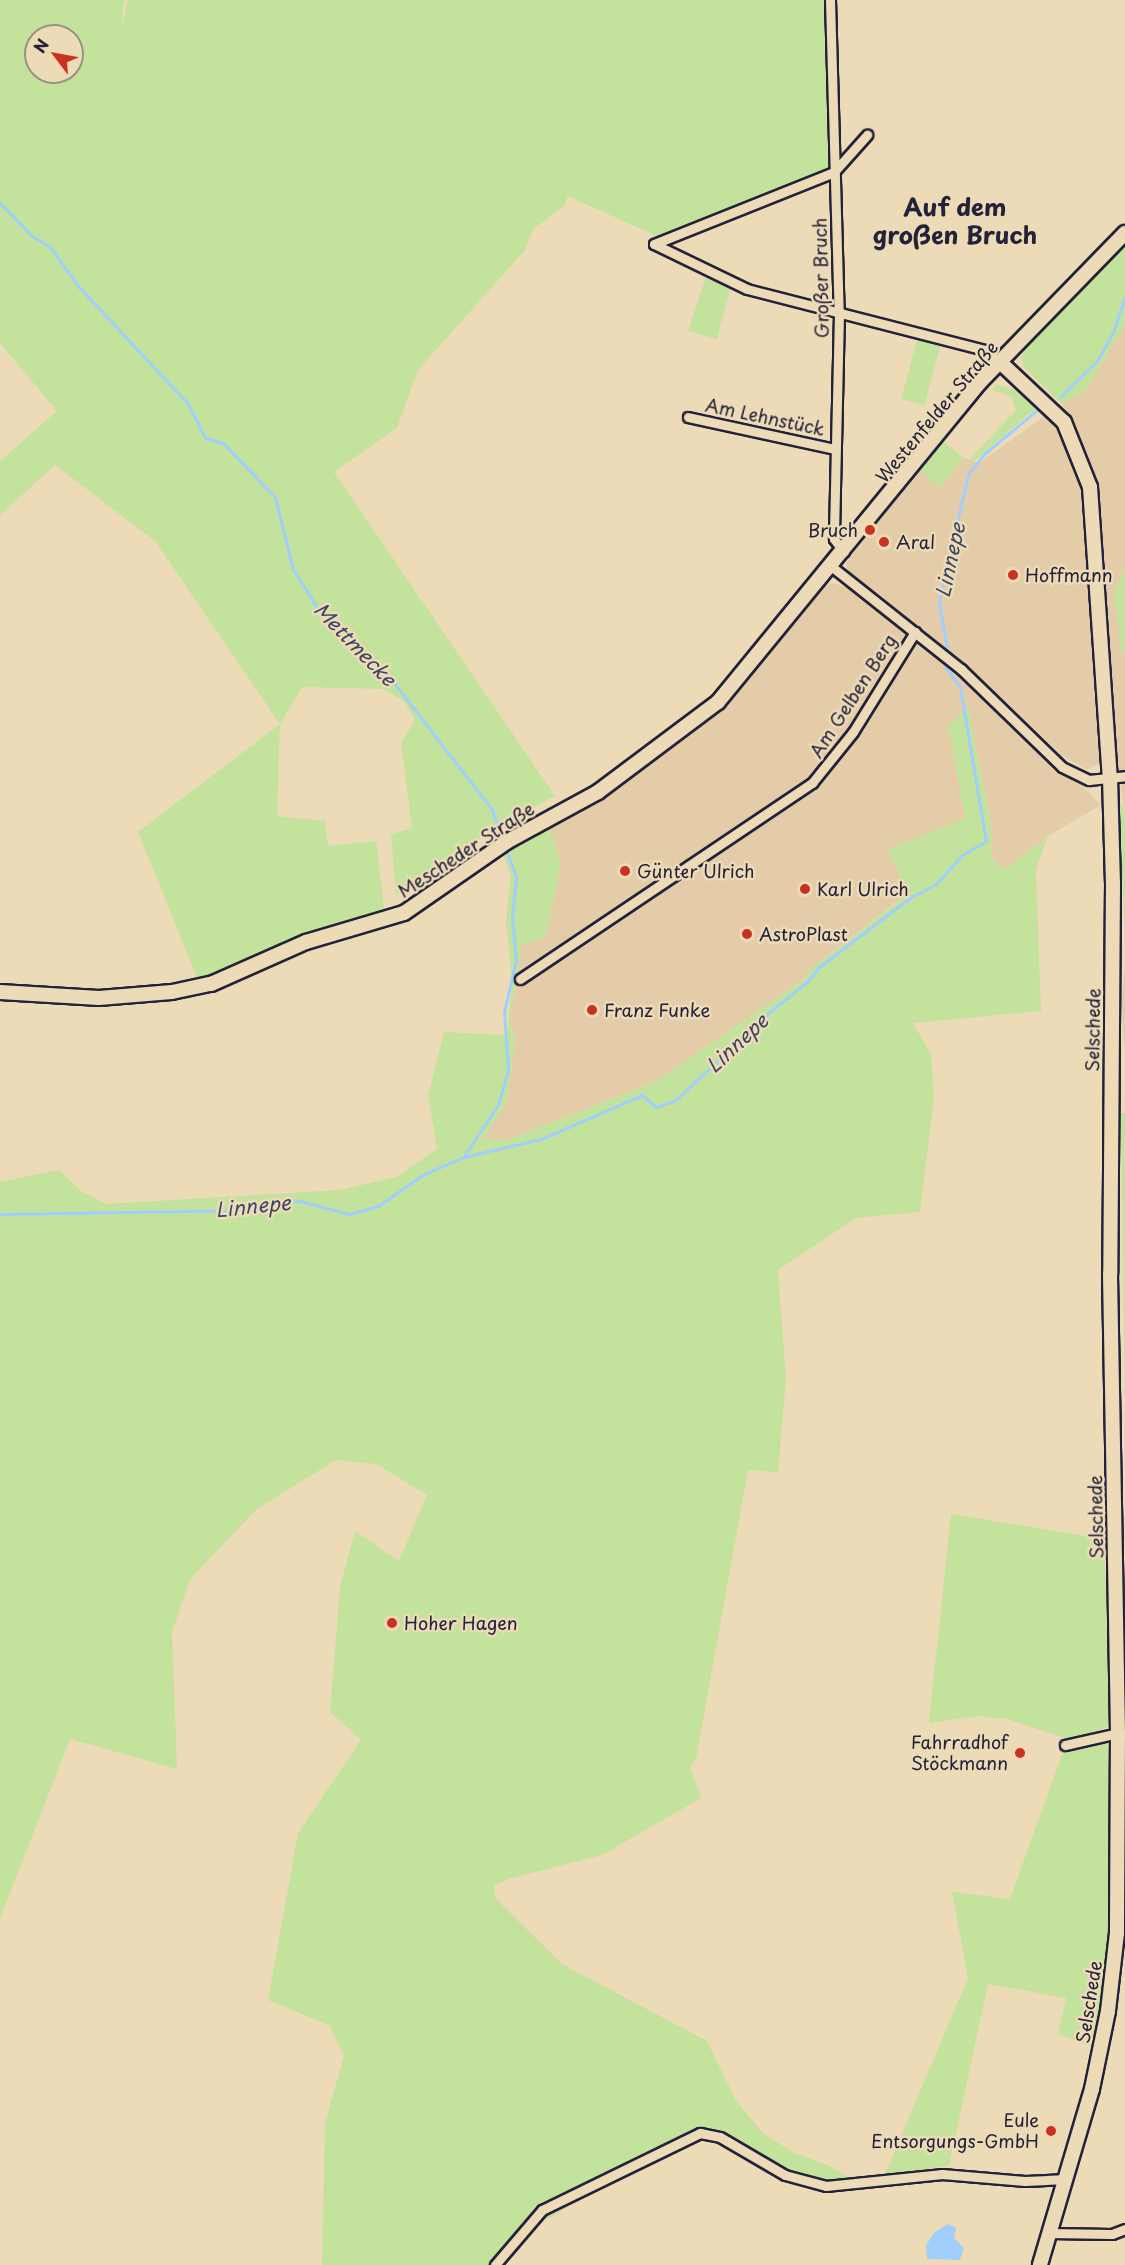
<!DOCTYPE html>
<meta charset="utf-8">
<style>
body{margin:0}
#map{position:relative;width:1125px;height:2265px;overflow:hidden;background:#eddbb8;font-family:"Playpen Sans",sans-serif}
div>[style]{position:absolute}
.built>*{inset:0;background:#e4cca9}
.green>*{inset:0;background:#c3e29b;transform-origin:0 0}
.water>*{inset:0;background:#a0cffc}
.stream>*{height:3px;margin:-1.5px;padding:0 1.5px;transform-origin:1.5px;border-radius:1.5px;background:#a0cffc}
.roads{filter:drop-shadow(2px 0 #22223b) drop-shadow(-2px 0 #22223b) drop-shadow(0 2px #22223b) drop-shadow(0 -2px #22223b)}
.street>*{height:9px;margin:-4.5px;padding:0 4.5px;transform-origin:4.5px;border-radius:4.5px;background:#eddbb8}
.secondary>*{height:14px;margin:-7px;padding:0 7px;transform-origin:7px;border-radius:7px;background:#eddbb8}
.dots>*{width:16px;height:16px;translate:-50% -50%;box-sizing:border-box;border:3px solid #eddbb8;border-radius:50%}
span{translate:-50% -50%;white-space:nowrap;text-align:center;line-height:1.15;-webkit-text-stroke:5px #eddbb8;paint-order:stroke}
.street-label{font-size:18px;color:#22223b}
.poi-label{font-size:18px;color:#22223b}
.right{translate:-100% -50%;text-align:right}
.left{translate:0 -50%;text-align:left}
.water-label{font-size:20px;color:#3b4562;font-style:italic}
.district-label{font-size:24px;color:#22223b;font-weight:700}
.north{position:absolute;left:24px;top:24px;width:60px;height:60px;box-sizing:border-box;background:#eddbb8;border:2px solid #9c9186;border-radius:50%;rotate:302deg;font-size:16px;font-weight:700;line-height:24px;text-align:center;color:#22223b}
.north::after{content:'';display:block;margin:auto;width:21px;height:27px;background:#c8321e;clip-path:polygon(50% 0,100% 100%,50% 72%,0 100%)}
</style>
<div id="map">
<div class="built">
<div style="clip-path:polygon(1125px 325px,1125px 816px,1111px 705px,1094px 491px,1088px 454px,1062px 404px,1086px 389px)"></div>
<div style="clip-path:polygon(1049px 413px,1080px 471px,1089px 532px,1101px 752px,1100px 762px,1087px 770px,1063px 756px,974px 672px,855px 580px,847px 572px,846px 563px,919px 470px,941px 485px,964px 458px,979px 463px)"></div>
<div style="clip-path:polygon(833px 583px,845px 587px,996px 699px,1101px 805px,1048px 836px,1005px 871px,992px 857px,991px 823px,968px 707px,949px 727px,965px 819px,908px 893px,810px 969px,804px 979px,657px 1081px,507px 1140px,483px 1139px,507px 1101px,515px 1040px,510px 1021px,522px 943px,546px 937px,561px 863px,548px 826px,608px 796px,720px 712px,826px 585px)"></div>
<div style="clip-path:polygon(1125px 966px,1125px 1051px,1121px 1007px)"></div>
</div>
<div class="green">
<div style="clip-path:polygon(evenodd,0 0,124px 0,121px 32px,128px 0,826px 0,828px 170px,661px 238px,568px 196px,564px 206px,533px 229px,525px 250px,418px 370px,397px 428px,334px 472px,555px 796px,494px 828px,396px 896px,391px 834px,412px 828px,401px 743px,415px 720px,405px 702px,384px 689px,302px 687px,280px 724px,277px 816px,325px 821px,328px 846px,376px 841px,385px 916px,199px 983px,138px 832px,280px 724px,155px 541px,55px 465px,0 515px,0 461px,57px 411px,0 343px,0 0,36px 36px,72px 36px,72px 72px,36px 72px,36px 36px)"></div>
<div style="clip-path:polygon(1125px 244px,1125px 325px,1086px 389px,1062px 404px,1024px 368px,1021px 357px,1032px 337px)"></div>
<div style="clip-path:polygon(706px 276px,730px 289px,717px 339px,688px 331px)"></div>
<div style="left:917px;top:340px;width:24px;height:61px;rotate:15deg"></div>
<div style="clip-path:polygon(997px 385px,1013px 389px,1036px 408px,974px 461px,969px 460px,1016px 410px,1011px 396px,992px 390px)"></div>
<div style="left:943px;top:441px;width:27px;height:38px;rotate:39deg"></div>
<div style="clip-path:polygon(1125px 567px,1125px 651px,1122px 656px,1114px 594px)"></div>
<div style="clip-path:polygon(968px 706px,991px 824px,992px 858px,1005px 870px,1048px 836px,1036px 869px,1041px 1011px,913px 1023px,931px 1054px,934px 1098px,920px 1212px,856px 1218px,778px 1270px,786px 1379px,778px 1472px,748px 1470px,696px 1759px,690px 1767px,701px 1798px,602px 1855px,508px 1879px,494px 1886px,495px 1898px,562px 1964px,707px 2041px,736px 2101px,763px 2133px,794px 2153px,830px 2166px,855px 2182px,842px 2184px,784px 2171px,701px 2129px,593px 2188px,553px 2217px,521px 2226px,489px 2265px,322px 2265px,325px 2123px,344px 2056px,329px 2025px,268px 2000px,298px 1833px,361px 1740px,330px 1712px,340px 1587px,355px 1531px,399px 1561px,427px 1495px,376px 1464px,336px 1460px,257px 1509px,190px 1579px,172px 1632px,177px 1769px,70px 1739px,0 1919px,0 1182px,59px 1170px,82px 1192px,107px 1204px,339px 1190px,397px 1177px,437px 1149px,428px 1096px,444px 1032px,507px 1035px,512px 983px,506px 920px,511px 875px,503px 854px,548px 826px,561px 863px,546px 937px,522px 944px,510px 1021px,515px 1040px,507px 1101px,483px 1139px,507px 1140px,657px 1081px,804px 979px,810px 969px,908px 894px,888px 849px,965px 819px,948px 726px)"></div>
<div style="clip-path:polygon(1122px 805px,1125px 816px,1125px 927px,1118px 806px)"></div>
<div style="clip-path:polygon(1121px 1113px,1125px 1113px,1125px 1408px)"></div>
<div style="clip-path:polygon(951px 1514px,1104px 1539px,1110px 1726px,1071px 1740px,1007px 1719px,977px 1716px,929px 1723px)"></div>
<div style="clip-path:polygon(1104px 1741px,1114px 1751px,1111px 1925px,1095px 2048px,1058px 2034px,1066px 1998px,988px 1984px,949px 2166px,885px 2174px,968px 1978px,952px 1892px,1010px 1899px,1064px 1749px)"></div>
</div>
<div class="water">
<div style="clip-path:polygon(948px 2224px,956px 2228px,954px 2238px,964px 2248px,960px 2260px,927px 2259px,926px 2245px,935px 2232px)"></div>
</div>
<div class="stream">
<div style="left:0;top:203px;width:46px;rotate:45.9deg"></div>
<div style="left:32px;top:236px;width:21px;rotate:31deg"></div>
<div style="left:50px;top:247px;width:49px;rotate:54.1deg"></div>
<div style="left:79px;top:287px;width:160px;rotate:47deg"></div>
<div style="left:188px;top:404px;width:38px;rotate:63deg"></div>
<div style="left:205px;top:438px;width:19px;rotate:16deg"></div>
<div style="left:223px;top:443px;width:75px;rotate:46.1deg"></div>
<div style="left:275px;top:497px;width:74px;rotate:76deg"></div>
<div style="left:293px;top:569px;width:53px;rotate:58.1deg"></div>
<div style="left:321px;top:614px;width:94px;rotate:42.8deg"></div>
<div style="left:390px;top:678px;width:165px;rotate:52.2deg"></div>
<div style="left:491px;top:808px;width:34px;rotate:69deg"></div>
<div style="left:1060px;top:397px;width:52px;rotate:-44.2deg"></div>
<div style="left:1097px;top:361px;width:35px;rotate:-61deg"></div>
<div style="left:1114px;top:330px;width:35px;rotate:-72deg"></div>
<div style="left:464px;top:1156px;width:61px;rotate:-56.3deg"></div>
<div style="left:498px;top:1105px;width:37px;rotate:-74deg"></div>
<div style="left:508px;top:1069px;width:57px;rotate:-94deg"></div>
<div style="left:504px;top:1012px;width:53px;rotate:-77deg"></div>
<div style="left:516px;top:960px;width:43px;rotate:-95.3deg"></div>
<div style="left:512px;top:917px;width:40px;rotate:-84.3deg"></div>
<div style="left:516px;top:877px;width:30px;rotate:-110deg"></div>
<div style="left:0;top:1214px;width:251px;rotate:-0.9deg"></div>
<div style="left:251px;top:1210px;width:22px;rotate:-21deg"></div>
<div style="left:272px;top:1202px;width:28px;rotate:-2deg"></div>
<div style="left:300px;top:1201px;width:51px;rotate:14.9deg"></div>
<div style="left:349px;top:1214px;width:30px;rotate:-15deg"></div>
<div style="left:378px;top:1206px;width:56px;rotate:-34.8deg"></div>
<div style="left:424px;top:1174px;width:43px;rotate:-23deg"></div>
<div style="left:464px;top:1157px;width:79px;rotate:-13.2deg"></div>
<div style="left:541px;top:1139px;width:110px;rotate:-23.5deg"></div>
<div style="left:642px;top:1095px;width:18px;rotate:41deg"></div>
<div style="left:656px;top:1107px;width:21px;rotate:-19deg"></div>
<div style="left:676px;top:1100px;width:119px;rotate:-43.6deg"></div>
<div style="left:762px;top:1018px;width:58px;rotate:-38.7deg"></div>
<div style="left:807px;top:982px;width:19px;rotate:-51deg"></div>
<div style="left:819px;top:967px;width:116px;rotate:-37.3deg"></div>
<div style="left:911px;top:897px;width:28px;rotate:-27deg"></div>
<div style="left:936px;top:884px;width:39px;rotate:-48deg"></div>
<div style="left:962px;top:855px;width:28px;rotate:-30deg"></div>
<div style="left:986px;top:841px;width:156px;rotate:-99.6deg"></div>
<div style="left:960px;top:687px;width:26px;rotate:-126deg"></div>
<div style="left:945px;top:666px;width:17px;rotate:-83deg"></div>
<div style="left:947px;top:649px;width:48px;rotate:-99.7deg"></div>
<div style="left:939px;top:602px;width:131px;rotate:-77.2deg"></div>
<div style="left:968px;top:474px;width:26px;rotate:-51deg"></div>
<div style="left:984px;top:454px;width:69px;rotate:-39.7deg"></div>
</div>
<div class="roads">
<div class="street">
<div style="left:830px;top:0;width:313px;rotate:88.4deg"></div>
<div style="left:839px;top:313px;width:226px;rotate:91.3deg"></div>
<div style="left:834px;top:539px;width:16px;rotate:52deg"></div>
<div style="left:654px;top:244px;width:103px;rotate:25.8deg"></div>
<div style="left:747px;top:289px;width:245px;rotate:14.4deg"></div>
<div style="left:984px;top:350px;width:20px;rotate:37deg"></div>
<div style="left:654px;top:244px;width:194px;rotate:-21.8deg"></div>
<div style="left:834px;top:172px;width:50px;rotate:-48.3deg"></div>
<div style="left:688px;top:417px;width:150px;rotate:12.3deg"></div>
<div style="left:831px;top:566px;width:166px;rotate:38.4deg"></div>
<div style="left:961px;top:669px;width:141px;rotate:44.1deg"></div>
<div style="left:1062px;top:767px;width:30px;rotate:26deg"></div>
<div style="left:1089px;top:780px;width:36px;rotate:-6deg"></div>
<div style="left:520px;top:979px;width:352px;rotate:-33.9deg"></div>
<div style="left:812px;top:783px;width:65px;rotate:-51.2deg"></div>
<div style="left:853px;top:732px;width:118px;rotate:-58.2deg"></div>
<div style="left:1065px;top:1745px;width:54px;rotate:-12.8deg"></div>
<div style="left:1049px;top:2233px;width:63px;rotate:0.9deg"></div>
<div style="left:1112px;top:2234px;width:14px;rotate:-21deg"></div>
<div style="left:495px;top:2265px;width:72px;rotate:-49.5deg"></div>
<div style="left:542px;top:2210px;width:176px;rotate:-26deg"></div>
<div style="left:700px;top:2133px;width:20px;rotate:11deg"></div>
<div style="left:720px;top:2137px;width:75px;rotate:30.3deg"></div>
<div style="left:785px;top:2175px;width:42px;rotate:15deg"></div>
<div style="left:826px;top:2186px;width:117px;rotate:-5.9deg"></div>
<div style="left:942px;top:2174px;width:83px;rotate:4.8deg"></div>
<div style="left:1025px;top:2181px;width:41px;rotate:-2.8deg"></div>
</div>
<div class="secondary">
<div style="left:1000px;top:362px;width:88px;rotate:43.2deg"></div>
<div style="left:1064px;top:422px;width:70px;rotate:68.2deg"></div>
<div style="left:1090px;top:487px;width:291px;rotate:86.1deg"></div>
<div style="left:1110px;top:777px;width:107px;rotate:88.4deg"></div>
<div style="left:1113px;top:884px;width:390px;rotate:90.4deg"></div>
<div style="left:1110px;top:1274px;width:459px;rotate:89deg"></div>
<div style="left:1118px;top:1733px;width:200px;rotate:90.3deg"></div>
<div style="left:1117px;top:1933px;width:79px;rotate:96.6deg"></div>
<div style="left:1108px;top:2011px;width:80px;rotate:101.6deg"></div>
<div style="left:1092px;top:2089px;width:184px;rotate:106.5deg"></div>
<div style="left:0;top:992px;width:99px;rotate:3.5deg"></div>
<div style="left:99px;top:998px;width:73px;rotate:-4.7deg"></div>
<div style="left:172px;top:992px;width:40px;rotate:-12deg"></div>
<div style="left:211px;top:984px;width:104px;rotate:-23.9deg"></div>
<div style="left:306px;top:942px;width:102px;rotate:-16.5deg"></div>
<div style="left:404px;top:913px;width:126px;rotate:-34.7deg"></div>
<div style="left:508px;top:841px;width:102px;rotate:-28.6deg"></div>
<div style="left:598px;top:792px;width:150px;rotate:-36.9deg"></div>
<div style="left:718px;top:702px;width:414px;rotate:-50.7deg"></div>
<div style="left:980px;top:382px;width:208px;rotate:-45.8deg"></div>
</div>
</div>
<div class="dots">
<div style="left:870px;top:530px;background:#c8321e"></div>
<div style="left:884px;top:542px;background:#c8321e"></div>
<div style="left:1013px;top:575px;background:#c8321e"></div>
<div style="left:625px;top:871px;background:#c8321e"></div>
<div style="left:805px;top:889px;background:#c8321e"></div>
<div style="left:747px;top:934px;background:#c8321e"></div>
<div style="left:592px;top:1010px;background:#c8321e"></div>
<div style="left:392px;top:1623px;background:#c8321e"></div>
<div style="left:1020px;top:1753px;background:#c8321e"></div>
<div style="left:1051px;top:2131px;background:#c8321e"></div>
</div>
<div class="street-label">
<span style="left:821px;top:278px;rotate:-91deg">Großer Bruch</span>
<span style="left:937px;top:412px;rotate:-50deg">Westenfelder Straße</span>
<span style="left:765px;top:417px;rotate:12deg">Am Lehnstück</span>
<span style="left:853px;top:696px;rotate:-57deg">Am Gelben Berg</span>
<span style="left:466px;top:850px;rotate:-33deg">Mescheder Straße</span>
<span style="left:1093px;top:1030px;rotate:-89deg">Selschede</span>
<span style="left:1096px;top:1517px;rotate:-91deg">Selschede</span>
<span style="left:1089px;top:2002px;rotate:-81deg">Selschede</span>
</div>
<div class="poi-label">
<span class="right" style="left:858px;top:530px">Bruch</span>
<span class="left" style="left:896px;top:542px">Aral</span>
<span class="left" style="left:1025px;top:575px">Hoffmann</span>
<span class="left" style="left:637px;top:871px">Günter Ulrich</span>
<span class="left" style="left:817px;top:889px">Karl Ulrich</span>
<span class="left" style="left:759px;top:934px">AstroPlast</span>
<span class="left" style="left:604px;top:1010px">Franz Funke</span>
<span class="left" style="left:404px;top:1623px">Hoher Hagen</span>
<span class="right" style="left:1008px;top:1753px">Fahrradhof<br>Stöckmann</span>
<span class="right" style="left:1039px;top:2131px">Eule<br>Entsorgungs-GmbH</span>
</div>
<div class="water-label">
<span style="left:950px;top:560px;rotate:-78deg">Linnepe</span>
<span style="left:355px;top:644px;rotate:46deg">Mettmecke</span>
<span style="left:737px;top:1043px;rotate:-43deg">Linnepe</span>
<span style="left:253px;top:1206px;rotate:-6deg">Linnepe</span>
</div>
<div class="district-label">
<span style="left:955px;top:221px">Auf dem<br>großen Bruch</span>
</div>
<div class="north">N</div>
</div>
